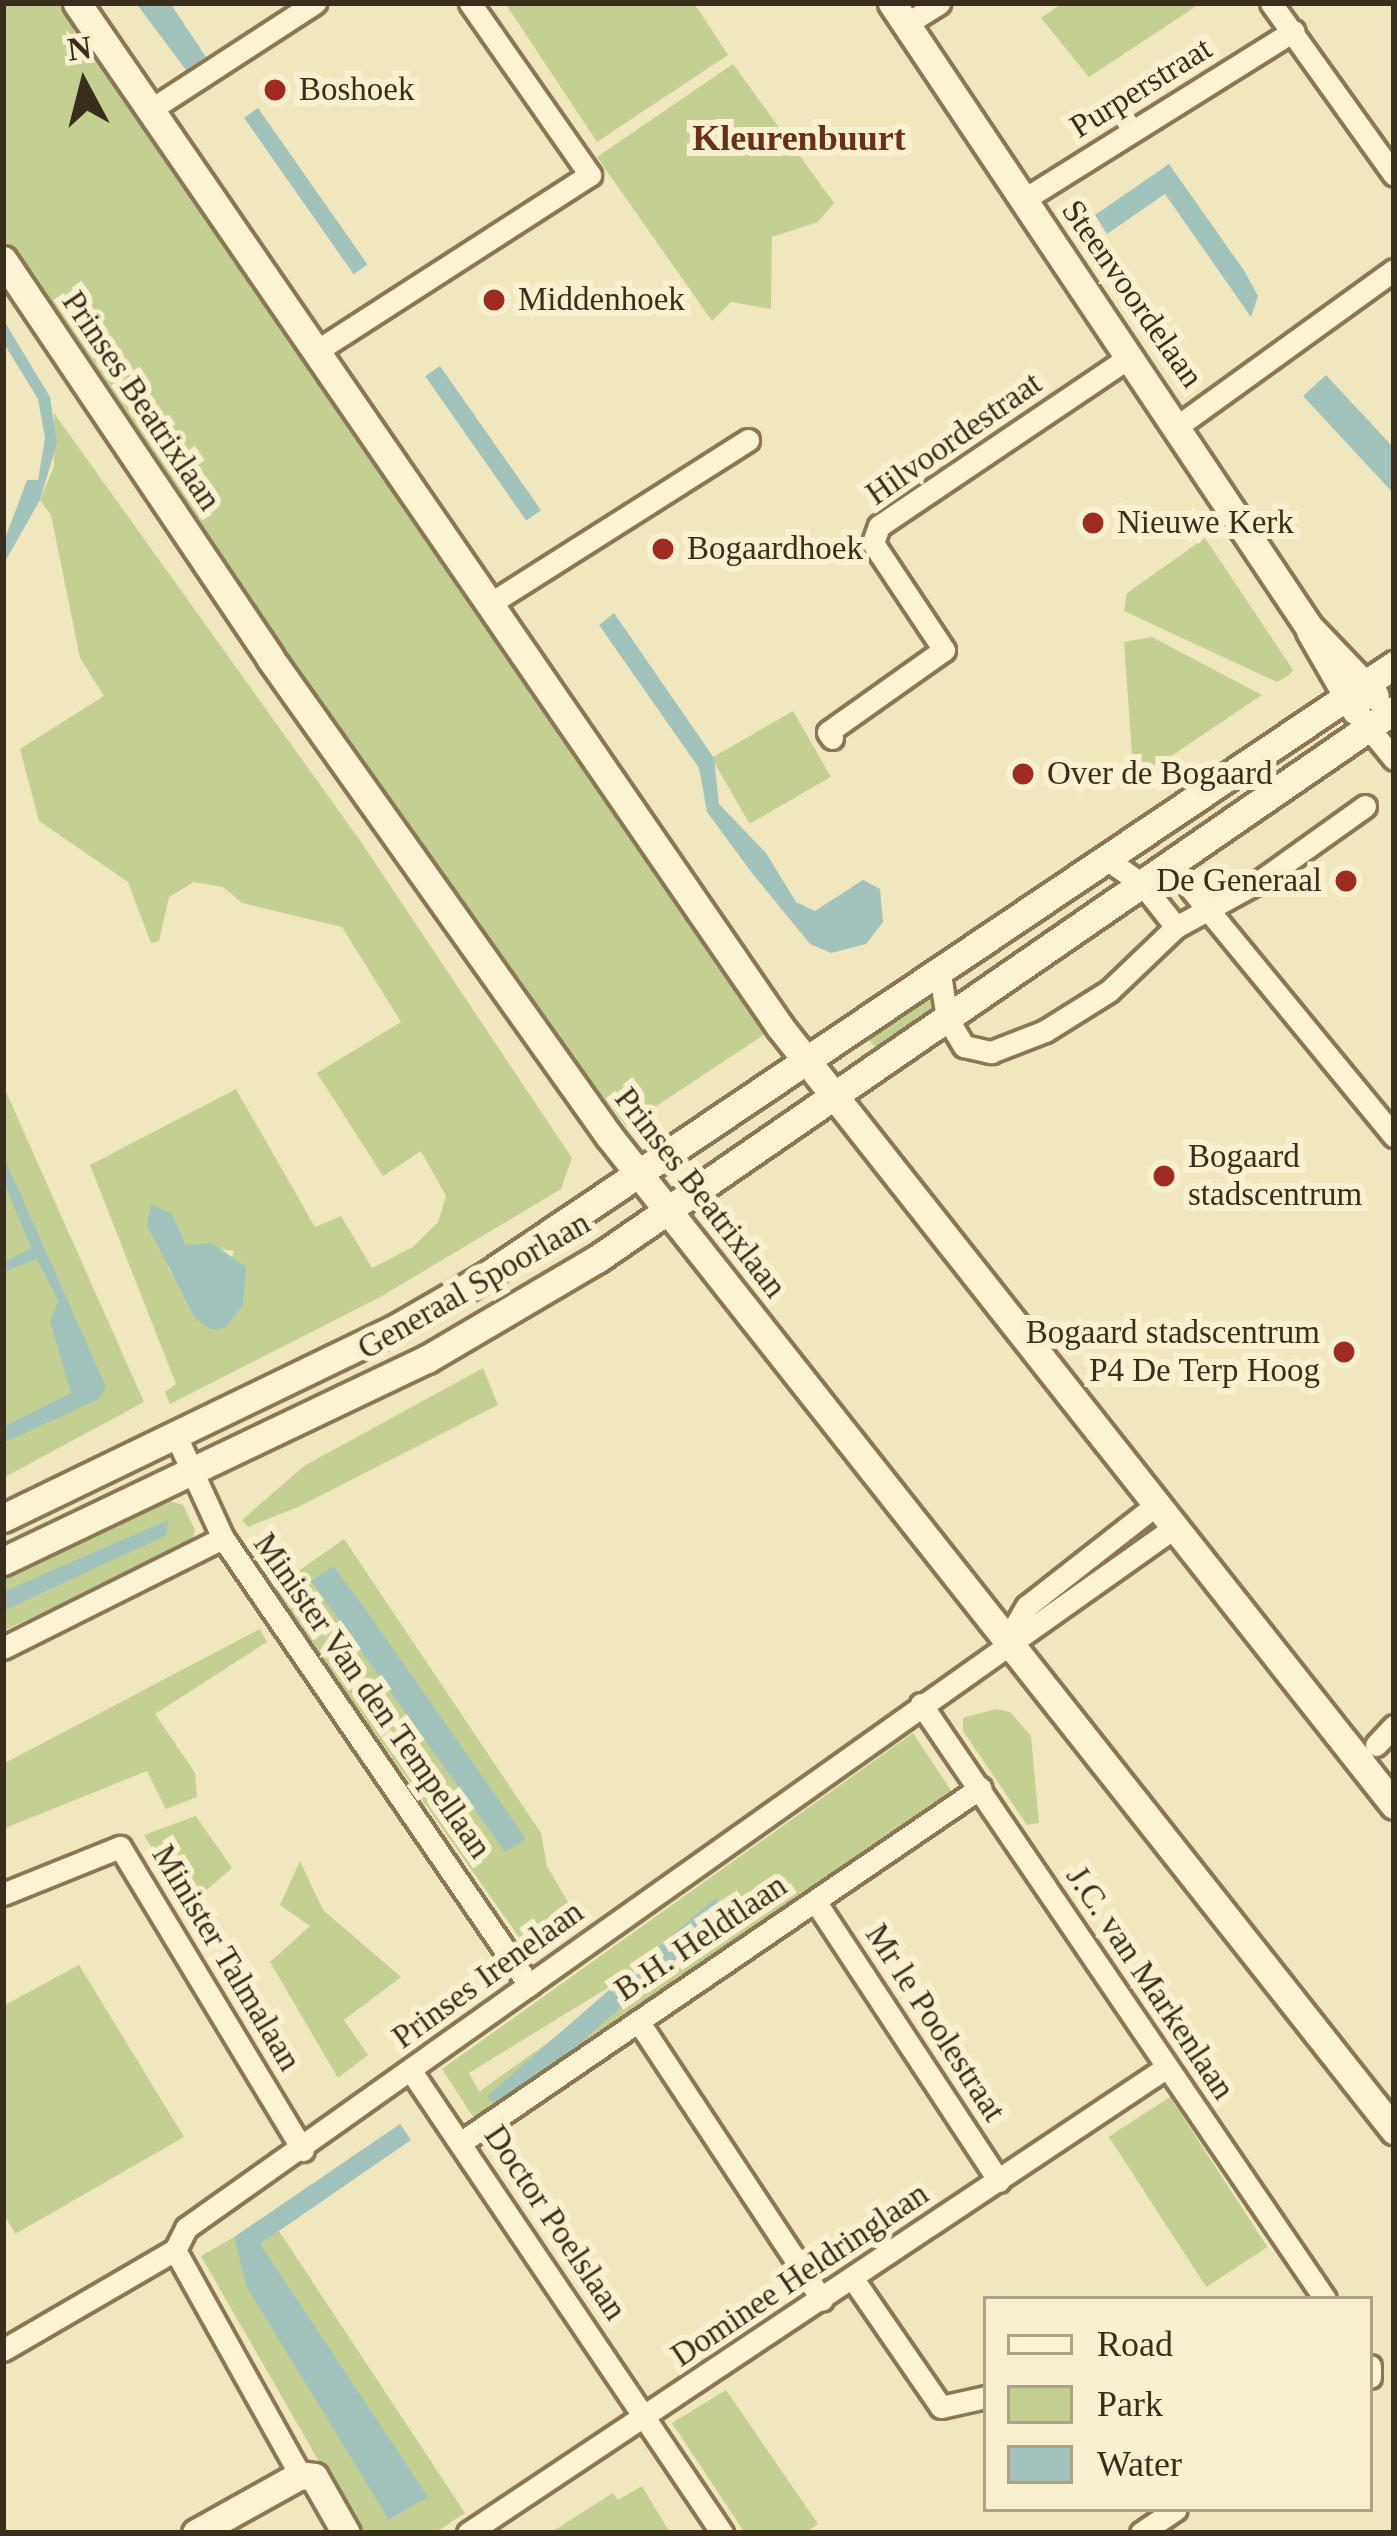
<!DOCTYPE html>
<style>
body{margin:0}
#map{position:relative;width:1397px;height:2536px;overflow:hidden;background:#f1e7be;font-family:"Times New Roman",serif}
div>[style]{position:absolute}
.green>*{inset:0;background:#c3d091;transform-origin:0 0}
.water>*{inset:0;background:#a2c3bc;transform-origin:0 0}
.roads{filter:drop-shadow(3px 0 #8b7755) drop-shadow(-3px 0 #8b7755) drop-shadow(0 3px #8b7755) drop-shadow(0 -3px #8b7755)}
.street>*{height:21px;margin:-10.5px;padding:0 10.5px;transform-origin:10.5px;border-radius:10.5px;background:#fcf3d2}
.secondary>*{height:27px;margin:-13.5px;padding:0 13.5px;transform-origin:13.5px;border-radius:13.5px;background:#fcf3d2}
.dots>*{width:33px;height:33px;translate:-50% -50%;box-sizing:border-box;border:6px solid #f8f0ce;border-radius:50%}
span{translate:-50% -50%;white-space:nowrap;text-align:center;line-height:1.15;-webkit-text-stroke:12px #f8f0ce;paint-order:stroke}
.street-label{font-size:33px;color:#392d1b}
.poi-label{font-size:33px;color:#392d1b}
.left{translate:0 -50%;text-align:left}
.right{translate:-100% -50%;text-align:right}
.neighbourhood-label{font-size:36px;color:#6a3017;font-weight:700}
.frame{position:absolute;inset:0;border:6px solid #392d1b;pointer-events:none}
.legend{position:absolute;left:983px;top:2296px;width:390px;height:216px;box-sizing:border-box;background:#f8f0ce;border:3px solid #aca286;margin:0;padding:15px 21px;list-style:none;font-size:36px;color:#392d1b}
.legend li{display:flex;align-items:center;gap:24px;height:60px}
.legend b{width:60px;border:3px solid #aca286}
.north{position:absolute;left:24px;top:24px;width:120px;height:120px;-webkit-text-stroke:9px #f8f0ce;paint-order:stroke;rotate:353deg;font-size:33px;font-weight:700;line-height:48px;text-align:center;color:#392d1b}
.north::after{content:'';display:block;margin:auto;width:42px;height:54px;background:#392d1b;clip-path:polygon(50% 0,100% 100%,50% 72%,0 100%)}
</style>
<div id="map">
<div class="green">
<div style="clip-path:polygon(4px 3px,59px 3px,771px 1030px,626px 1126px,481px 938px,3px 240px)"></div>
<div style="clip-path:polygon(505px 3px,694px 3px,728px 55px,597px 142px)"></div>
<div style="clip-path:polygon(1063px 3px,1201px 3px,1089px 77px,1041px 18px)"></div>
<div style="clip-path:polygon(733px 64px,834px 203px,818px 222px,772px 237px,771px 309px,731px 302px,712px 321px,597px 157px)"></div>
<div style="clip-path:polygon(evenodd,54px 413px,361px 842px,572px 1158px,561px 1189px,382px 1296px,170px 1404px,165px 1392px,176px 1384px,90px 1165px,236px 1089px,315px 1227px,341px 1216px,372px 1268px,413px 1247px,438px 1222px,446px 1196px,421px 1151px,383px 1176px,317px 1073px,401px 1022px,342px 927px,242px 903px,223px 887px,194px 882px,169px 897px,159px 941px,151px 943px,128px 882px,39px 821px,20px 749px,104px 696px,80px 658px,51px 515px,40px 500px,54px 466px,54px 413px,172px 1214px,186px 1245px,234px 1251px,210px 1330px,168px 1268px,172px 1214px)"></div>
<div style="clip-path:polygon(1205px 538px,1293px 670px,1288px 676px,1277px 682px,1124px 611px,1127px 593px)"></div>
<div style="clip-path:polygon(1152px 637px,1262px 695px,1134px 781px,1124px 642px)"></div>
<div style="left:793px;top:711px;width:76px;height:94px;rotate:60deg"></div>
<div style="clip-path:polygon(933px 992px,933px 1011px,877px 1050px,866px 1036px)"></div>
<div style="clip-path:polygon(3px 1085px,144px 1402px,3px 1478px)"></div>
<div style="clip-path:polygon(483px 1368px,498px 1405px,298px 1507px,248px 1527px,242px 1520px,304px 1466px)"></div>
<div style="clip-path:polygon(160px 1498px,183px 1505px,195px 1530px,191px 1544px,3px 1631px,3px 1570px)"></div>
<div style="clip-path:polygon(344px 1539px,541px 1833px,547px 1866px,579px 1921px,538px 1947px,524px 1944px,273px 1589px)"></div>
<div style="clip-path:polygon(260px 1629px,267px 1642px,155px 1714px,195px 1773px,197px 1797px,166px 1809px,147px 1771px,3px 1829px,3px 1764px)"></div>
<div style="clip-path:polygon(996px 1709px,1010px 1712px,1031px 1736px,1039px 1823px,1027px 1825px,963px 1731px,963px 1718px)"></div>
<div style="clip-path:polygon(evenodd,913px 1733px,956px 1798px,475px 2120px,442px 2069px,913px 1733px,728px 1914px,480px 2091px,479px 2091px,469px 2073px,728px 1914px)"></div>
<div style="clip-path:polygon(196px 1816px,232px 1868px,188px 1906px,144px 1835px)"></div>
<div style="clip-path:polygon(300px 1861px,323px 1910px,401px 1977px,344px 2020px,368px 2055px,338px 2078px,270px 1962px,310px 1926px,280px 1905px)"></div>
<div style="clip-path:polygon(79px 1965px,184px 2137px,15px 2234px,3px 2212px,3px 2006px)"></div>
<div style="left:1170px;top:2097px;width:179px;height:73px;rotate:57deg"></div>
<div style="clip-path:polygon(279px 2231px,465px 2513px,435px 2533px,360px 2533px,201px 2256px,234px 2237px,247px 2286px,390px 2520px,427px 2497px,259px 2244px)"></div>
<div style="clip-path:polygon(726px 2390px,818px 2524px,805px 2533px,745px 2533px,672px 2423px)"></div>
<div style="clip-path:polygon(642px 2486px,670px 2533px,550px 2533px,613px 2493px,618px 2500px)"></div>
</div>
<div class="water">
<div style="clip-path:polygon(136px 3px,170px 3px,206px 57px,186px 70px)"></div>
<div style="left:258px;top:108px;width:191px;height:17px;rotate:55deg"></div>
<div style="clip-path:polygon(1169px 164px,1245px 272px,1258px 296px,1251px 317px,1165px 194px,1107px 234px,1095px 215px)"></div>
<div style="clip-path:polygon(3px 319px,50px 397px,57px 443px,40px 500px,3px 565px,3px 544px,27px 480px,38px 480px,45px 438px,38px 399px,3px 342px)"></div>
<div style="left:440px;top:366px;width:176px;height:18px;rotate:55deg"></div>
<div style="clip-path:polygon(1326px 375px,1394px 448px,1394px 494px,1303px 396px)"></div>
<div style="clip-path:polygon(614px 613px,714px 758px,719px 804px,766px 853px,796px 902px,815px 911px,863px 880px,880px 889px,883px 922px,866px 944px,831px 953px,810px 944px,752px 873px,707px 812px,699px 768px,599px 625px)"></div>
<div style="clip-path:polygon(3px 1155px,106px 1387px,99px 1399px,3px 1443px,3px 1427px,71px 1393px,50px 1322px,58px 1301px,37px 1259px,3px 1272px,3px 1263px,31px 1248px,3px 1180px)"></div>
<div style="clip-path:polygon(151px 1204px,172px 1214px,186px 1245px,212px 1243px,246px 1267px,243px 1305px,225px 1328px,211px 1330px,195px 1318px,147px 1225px)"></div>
<div style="clip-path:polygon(168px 1520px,167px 1535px,3px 1611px,3px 1592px)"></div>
<div style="clip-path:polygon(333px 1566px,366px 1610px,526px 1839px,505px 1852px,311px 1581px)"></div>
<div style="left:715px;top:1898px;width:21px;height:302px;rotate:49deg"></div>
<div style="clip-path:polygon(400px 2124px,411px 2140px,260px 2244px,428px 2497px,389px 2520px,246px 2286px,234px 2237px)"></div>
</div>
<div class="roads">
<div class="street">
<div style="left:1271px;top:3px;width:211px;rotate:54.4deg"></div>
<div style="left:906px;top:24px;width:39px;rotate:-32deg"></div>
<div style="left:150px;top:110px;width:197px;rotate:-33deg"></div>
<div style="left:1023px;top:200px;width:319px;rotate:-32deg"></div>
<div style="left:315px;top:352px;width:327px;rotate:-32.8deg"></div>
<div style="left:590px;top:175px;width:210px;rotate:-124.9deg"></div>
<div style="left:1179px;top:425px;width:265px;rotate:-35.8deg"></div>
<div style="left:488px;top:605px;width:308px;rotate:-32.4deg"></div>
<div style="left:1368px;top:727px;width:41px;rotate:50.9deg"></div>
<div style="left:832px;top:738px;width:7px;rotate:-124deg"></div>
<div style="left:828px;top:732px;width:142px;rotate:-35.3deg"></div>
<div style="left:944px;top:650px;width:128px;rotate:-123.6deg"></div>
<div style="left:873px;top:543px;width:18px;rotate:-71deg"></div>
<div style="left:879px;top:526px;width:303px;rotate:-34deg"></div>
<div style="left:1191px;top:889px;width:320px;rotate:50.6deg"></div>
<div style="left:1176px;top:927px;width:96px;rotate:-28.7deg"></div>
<div style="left:1260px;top:881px;width:129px;rotate:-35.5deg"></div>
<div style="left:939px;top:968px;width:51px;rotate:80.9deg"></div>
<div style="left:947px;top:1018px;width:33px;rotate:59deg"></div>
<div style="left:964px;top:1046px;width:28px;rotate:13deg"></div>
<div style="left:991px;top:1052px;width:58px;rotate:-21.3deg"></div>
<div style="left:1045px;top:1031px;width:75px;rotate:-32deg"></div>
<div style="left:1109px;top:991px;width:93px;rotate:-43.7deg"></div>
<div style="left:1176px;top:927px;width:55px;rotate:-128.3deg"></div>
<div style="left:1142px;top:884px;width:45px;rotate:-144.9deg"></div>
<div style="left:176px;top:1436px;width:112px;rotate:65.3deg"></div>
<div style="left:223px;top:1538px;width:542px;rotate:55.61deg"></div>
<div style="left:1007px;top:1640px;width:39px;rotate:-60deg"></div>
<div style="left:1027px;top:1606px;width:165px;rotate:-38.1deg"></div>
<div style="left:3px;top:1648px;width:246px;rotate:-26.6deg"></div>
<div style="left:921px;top:1704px;width:719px;rotate:55.82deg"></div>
<div style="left:1376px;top:1745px;width:26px;rotate:-47deg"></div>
<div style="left:3px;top:1894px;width:126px;rotate:-21.9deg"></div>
<div style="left:120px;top:1847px;width:354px;rotate:58.9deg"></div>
<div style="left:815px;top:1901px;width:335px;rotate:56.7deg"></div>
<div style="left:638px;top:2021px;width:334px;rotate:56.6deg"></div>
<div style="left:411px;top:2071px;width:557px;rotate:56.05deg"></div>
<div style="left:460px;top:2143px;width:630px;rotate:-34.32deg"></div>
<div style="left:175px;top:2250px;width:257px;rotate:60.9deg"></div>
<div style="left:853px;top:2279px;width:155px;rotate:55.5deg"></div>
<div style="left:941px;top:2407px;width:46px;rotate:-12.5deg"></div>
<div style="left:3px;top:2350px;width:199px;rotate:-30.2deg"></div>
<div style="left:175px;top:2250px;width:25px;rotate:-63deg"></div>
<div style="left:186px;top:2228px;width:1212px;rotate:-35.33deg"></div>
<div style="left:1370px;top:2366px;width:11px;rotate:90deg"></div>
<div style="left:468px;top:2533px;width:840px;rotate:-33.69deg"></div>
<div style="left:1141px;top:2533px;width:42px;rotate:-34.4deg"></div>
</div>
<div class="secondary">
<div style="left:77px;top:3px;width:1242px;rotate:55.53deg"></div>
<div style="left:780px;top:1027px;width:991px;rotate:51.72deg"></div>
<div style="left:892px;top:3px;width:751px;rotate:56.25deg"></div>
<div style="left:1309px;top:627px;width:95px;rotate:46.3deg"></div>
<div style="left:3px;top:260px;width:479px;rotate:56.1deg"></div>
<div style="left:270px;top:658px;width:586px;rotate:54.66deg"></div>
<div style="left:609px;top:1136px;width:1267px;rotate:51.7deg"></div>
<div style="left:1310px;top:631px;width:92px;rotate:60.1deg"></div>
<div style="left:3px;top:1518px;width:439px;rotate:-25.8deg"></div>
<div style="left:398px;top:1327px;width:98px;rotate:-30deg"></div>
<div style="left:483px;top:1278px;width:1098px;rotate:-33.94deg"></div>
<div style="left:3px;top:1561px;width:470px;rotate:-25.5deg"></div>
<div style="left:427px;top:1359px;width:197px;rotate:-30.5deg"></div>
<div style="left:597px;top:1259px;width:968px;rotate:-34.56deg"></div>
<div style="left:196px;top:2533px;width:119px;rotate:-29.1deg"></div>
<div style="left:300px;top:2475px;width:14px;rotate:8deg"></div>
<div style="left:314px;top:2477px;width:64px;rotate:60.3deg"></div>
</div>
</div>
<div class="dots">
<div style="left:275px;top:90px;background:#9f2b20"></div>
<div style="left:494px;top:300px;background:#9f2b20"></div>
<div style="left:1093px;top:523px;background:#9f2b20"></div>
<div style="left:663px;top:549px;background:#9f2b20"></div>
<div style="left:1023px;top:774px;background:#9f2b20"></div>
<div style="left:1346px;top:881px;background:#9f2b20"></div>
<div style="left:1164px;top:1176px;background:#9f2b20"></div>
<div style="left:1344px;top:1352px;background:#9f2b20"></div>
</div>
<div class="street-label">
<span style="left:1141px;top:88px;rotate:-32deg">Purperstraat</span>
<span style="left:1132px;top:294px;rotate:55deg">Steenvoordelaan</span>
<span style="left:141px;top:401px;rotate:56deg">Prinses Beatrixlaan</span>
<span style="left:954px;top:439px;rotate:-35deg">Hilvoordestraat</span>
<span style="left:700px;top:1193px;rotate:52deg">Prinses Beatrixlaan</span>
<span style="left:474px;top:1286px;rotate:-30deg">Generaal Spoorlaan</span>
<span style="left:372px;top:1696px;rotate:55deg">Minister Van den Tempellaan</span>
<span style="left:701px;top:1938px;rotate:-34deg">B.H. Heldtlaan</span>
<span style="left:226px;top:1958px;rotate:59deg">Minister Talmalaan</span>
<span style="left:488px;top:1975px;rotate:-36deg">Prinses Irenelaan</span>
<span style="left:1150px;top:1983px;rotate:56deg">J.C. van Markenlaan</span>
<span style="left:935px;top:2023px;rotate:57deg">Mr le Poolestraat</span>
<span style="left:555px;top:2223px;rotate:56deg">Doctor Poelslaan</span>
<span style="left:800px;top:2275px;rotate:-34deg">Dominee Heldringlaan</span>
</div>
<div class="poi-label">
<span class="left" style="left:299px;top:90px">Boshoek</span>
<span class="left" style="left:518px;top:300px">Middenhoek</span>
<span class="left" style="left:1117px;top:523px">Nieuwe Kerk</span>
<span class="left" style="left:687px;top:549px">Bogaardhoek</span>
<span class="left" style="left:1047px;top:774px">Over de Bogaard</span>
<span class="right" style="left:1322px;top:881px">De Generaal</span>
<span class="left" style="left:1188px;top:1176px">Bogaard<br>stadscentrum</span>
<span class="right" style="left:1320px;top:1352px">Bogaard stadscentrum<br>P4 De Terp Hoog</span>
</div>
<div class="neighbourhood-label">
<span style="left:799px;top:139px">Kleurenbuurt</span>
</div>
<div class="frame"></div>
<ul class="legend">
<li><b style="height:15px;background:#fcf3d2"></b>Road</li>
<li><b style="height:33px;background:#c3d091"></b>Park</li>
<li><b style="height:33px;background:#a2c3bc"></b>Water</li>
</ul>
<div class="north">N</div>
</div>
